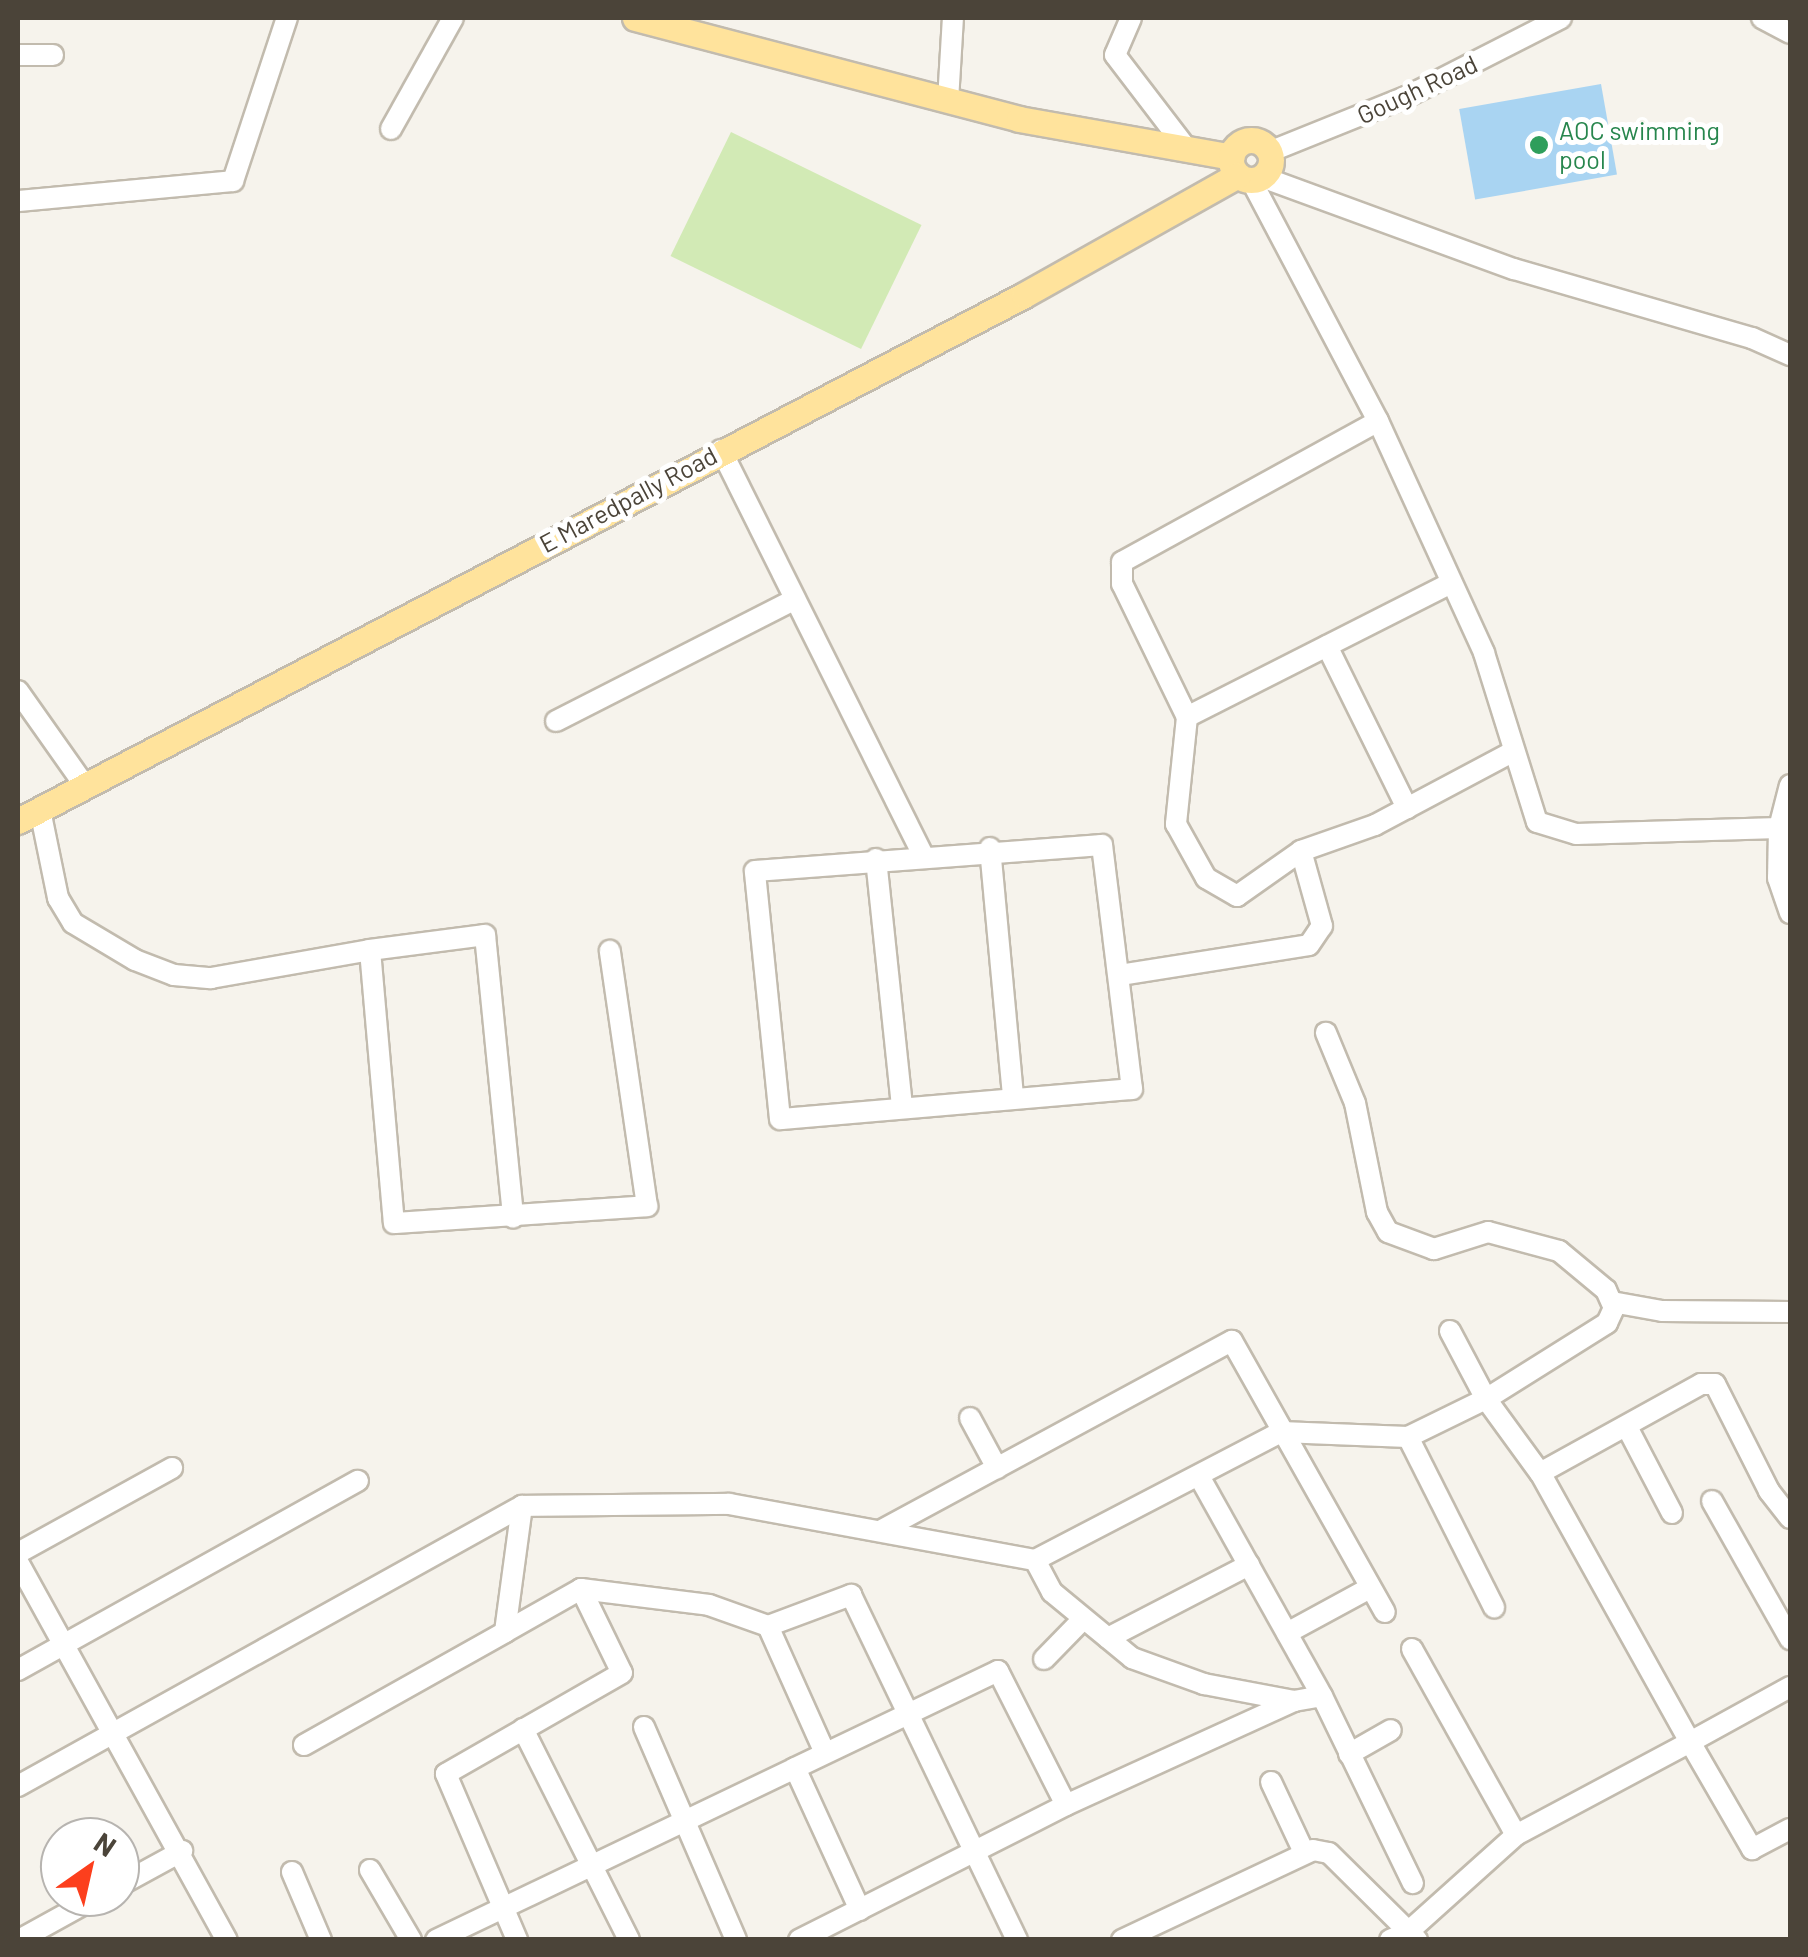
<!DOCTYPE html>
<style>
body{margin:0}
#map{position:relative;width:1808px;height:1957px;overflow:hidden;background:#f6f3ec;font-family:Barlow,sans-serif}
div>[style]{position:absolute}
.green>*{inset:0;background:#d2eab5;transform-origin:0 0}
.water>*{inset:0;background:#a9d4f2;transform-origin:0 0}
.roads{filter:drop-shadow(2px 0 #c2bbae) drop-shadow(-2px 0 #c2bbae) drop-shadow(0 2px #c2bbae) drop-shadow(0 -2px #c2bbae)}
.minor>*{height:20px;margin:-10px;padding:0 10px;transform-origin:10px;border-radius:10px;background:#fff}
.major>*{height:25px;margin:-12.5px;padding:0 12.5px;transform-origin:12.5px;border-radius:12.5px;background:#ffe39c}
.major>.ring{margin:-12.5px;padding:0;box-sizing:content-box;background:none;border:25px solid #ffe39c;border-radius:50%}
.dots>*{width:28px;height:28px;translate:-50% -50%;box-sizing:border-box;border:5px solid #fff;border-radius:50%}
span{translate:-50% -50%;white-space:nowrap;text-align:center;line-height:1.15;-webkit-text-stroke:10px #fff;paint-order:stroke}
.street-label{font-size:25px;color:#4b4439}
.leisure-label{font-size:25px;color:#27864d}
.left{translate:0 -50%;text-align:left}
.frame{position:absolute;inset:0;border:20px solid #4b4439;pointer-events:none}
.north{position:absolute;left:40px;top:1817px;width:100px;height:100px;box-sizing:border-box;background:#fff;border:2px solid #b7b4b0;border-radius:50%;rotate:34deg;font-size:28px;font-weight:700;line-height:40px;text-align:center;color:#4b4439}
.north::after{content:'';display:block;margin:auto;width:35px;height:45px;background:#fc3f1d;clip-path:polygon(50% 0,100% 100%,50% 72%,0 100%)}
</style>
<div id="map">
<div class="green">
<div style="left:731px;top:132px;width:212px;height:138px;rotate:26deg"></div>
</div>
<div class="water">
<div style="left:1601px;top:84px;width:92px;height:144px;rotate:80deg"></div>
</div>
<div class="roads">
<div class="minor">
<div style="left:1131px;top:18px;width:40px;rotate:113.4deg"></div>
<div style="left:1115px;top:55px;width:117px;rotate:52.6deg"></div>
<div style="left:1762px;top:18px;width:32px;rotate:28deg"></div>
<div style="left:18px;top:55px;width:35px"></div>
<div style="left:948px;top:101px;width:83px;rotate:-86.6deg"></div>
<div style="left:391px;top:129px;width:127px;rotate:-60.8deg"></div>
<div style="left:1269px;top:152px;width:148px;rotate:-21.9deg"></div>
<div style="left:1406px;top:97px;width:174px;rotate:-27deg"></div>
<div style="left:1262px;top:177px;width:268px;rotate:20.1deg"></div>
<div style="left:1514px;top:269px;width:248px;rotate:16.2deg"></div>
<div style="left:1752px;top:338px;width:42px;rotate:24.1deg"></div>
<div style="left:1251px;top:180px;width:272px;rotate:62.2deg"></div>
<div style="left:1378px;top:421px;width:255px;rotate:65.4deg"></div>
<div style="left:1484px;top:653px;width:177px;rotate:72.6deg"></div>
<div style="left:1537px;top:822px;width:41px;rotate:17.1deg"></div>
<div style="left:1576px;top:834px;width:203px;rotate:-1.7deg"></div>
<div style="left:1779px;top:828px;width:44px;rotate:-75.7deg"></div>
<div style="left:18px;top:201px;width:216px;rotate:-5.3deg"></div>
<div style="left:233px;top:181px;width:172px;rotate:-71.7deg"></div>
<div style="left:721px;top:450px;width:453px;rotate:63.5deg"></div>
<div style="left:1451px;top:583px;width:296px;rotate:153.1deg"></div>
<div style="left:1187px;top:717px;width:108px;rotate:95.9deg"></div>
<div style="left:1176px;top:824px;width:62px;rotate:60.9deg"></div>
<div style="left:1206px;top:878px;width:36px;rotate:30deg"></div>
<div style="left:1237px;top:896px;width:78px;rotate:-35.1deg"></div>
<div style="left:1301px;top:851px;width:78px;rotate:-19.4deg"></div>
<div style="left:1375px;top:825px;width:157px;rotate:-28deg"></div>
<div style="left:1327px;top:646px;width:181px;rotate:63.7deg"></div>
<div style="left:18px;top:691px;width:116px;rotate:54.8deg"></div>
<div style="left:1187px;top:717px;width:148px;rotate:-116deg"></div>
<div style="left:1122px;top:584px;width:22px;rotate:-90deg"></div>
<div style="left:1122px;top:562px;width:292px;rotate:-28.8deg"></div>
<div style="left:556px;top:721px;width:268px;rotate:-27deg"></div>
<div style="left:40px;top:810px;width:90px;rotate:78.4deg"></div>
<div style="left:58px;top:898px;width:29px;rotate:59deg"></div>
<div style="left:73px;top:923px;width:72px;rotate:30.8deg"></div>
<div style="left:135px;top:960px;width:42px;rotate:21deg"></div>
<div style="left:174px;top:975px;width:37px;rotate:5deg"></div>
<div style="left:211px;top:978px;width:161px;rotate:-10deg"></div>
<div style="left:370px;top:950px;width:274px;rotate:85deg"></div>
<div style="left:394px;top:1223px;width:254px;rotate:-3.8deg"></div>
<div style="left:647px;top:1206px;width:258px;rotate:-98.3deg"></div>
<div style="left:1779px;top:828px;width:50px;rotate:91.1deg"></div>
<div style="left:1778px;top:878px;width:37px;rotate:71deg"></div>
<div style="left:1102px;top:845px;width:246px;rotate:83deg"></div>
<div style="left:1132px;top:1089px;width:353px;rotate:175.1deg"></div>
<div style="left:780px;top:1119px;width:249px;rotate:-95.8deg"></div>
<div style="left:755px;top:871px;width:348px;rotate:-4.3deg"></div>
<div style="left:990px;top:848px;width:250px;rotate:84.7deg"></div>
<div style="left:876px;top:859px;width:249px;rotate:84deg"></div>
<div style="left:370px;top:950px;width:116px;rotate:-7.4deg"></div>
<div style="left:485px;top:935px;width:284px;rotate:84.3deg"></div>
<div style="left:1120px;top:975px;width:191px;rotate:-9deg"></div>
<div style="left:1309px;top:945px;width:23px;rotate:-56deg"></div>
<div style="left:1322px;top:926px;width:78px;rotate:-105.6deg"></div>
<div style="left:1612px;top:1302px;width:51px;rotate:10.2deg"></div>
<div style="left:1662px;top:1311px;width:128px;rotate:0.4deg"></div>
<div style="left:970px;top:1418px;width:57px;rotate:61.6deg"></div>
<div style="left:1627px;top:1427px;width:97px;rotate:62.4deg"></div>
<div style="left:1408px;top:1437px;width:191px;rotate:63.2deg"></div>
<div style="left:1540px;top:1473px;width:184px;rotate:-28.9deg"></div>
<div style="left:1701px;top:1384px;width:14px"></div>
<div style="left:1715px;top:1384px;width:120px;rotate:63.2deg"></div>
<div style="left:1769px;top:1491px;width:34px;rotate:52deg"></div>
<div style="left:1199px;top:1476px;width:252px;rotate:60.8deg"></div>
<div style="left:1322px;top:1696px;width:208px;rotate:64.1deg"></div>
<div style="left:1712px;top:1501px;width:159px;rotate:60.5deg"></div>
<div style="left:522px;top:1506px;width:207px;rotate:-0.6deg"></div>
<div style="left:729px;top:1504px;width:311px;rotate:10.4deg"></div>
<div style="left:1035px;top:1560px;width:277px;rotate:-27.5deg"></div>
<div style="left:1281px;top:1432px;width:127px;rotate:2.3deg"></div>
<div style="left:1408px;top:1437px;width:87px;rotate:-26deg"></div>
<div style="left:1486px;top:1399px;width:143px;rotate:-32.1deg"></div>
<div style="left:1607px;top:1323px;width:17px;rotate:-65deg"></div>
<div style="left:1614px;top:1308px;width:20px;rotate:-114deg"></div>
<div style="left:1606px;top:1290px;width:61px;rotate:-140.3deg"></div>
<div style="left:1559px;top:1251px;width:73px;rotate:-165deg"></div>
<div style="left:1488px;top:1232px;width:57px;rotate:162.5deg"></div>
<div style="left:1434px;top:1249px;width:49px;rotate:-159.7deg"></div>
<div style="left:1388px;top:1232px;width:23px;rotate:-119deg"></div>
<div style="left:1377px;top:1212px;width:111px;rotate:-101.4deg"></div>
<div style="left:1355px;top:1103px;width:76px;rotate:-112.5deg"></div>
<div style="left:880px;top:1531px;width:400px;rotate:-28.4deg"></div>
<div style="left:1232px;top:1341px;width:311px;rotate:60.6deg"></div>
<div style="left:18px;top:1553px;width:176px;rotate:-28.9deg"></div>
<div style="left:1035px;top:1560px;width:36px;rotate:62deg"></div>
<div style="left:1052px;top:1592px;width:104px;rotate:39.5deg"></div>
<div style="left:1132px;top:1658px;width:77px;rotate:19.9deg"></div>
<div style="left:1204px;top:1684px;width:92px;rotate:10.7deg"></div>
<div style="left:1294px;top:1701px;width:28px;rotate:-10deg"></div>
<div style="left:18px;top:1562px;width:432px;rotate:61.1deg"></div>
<div style="left:581px;top:1589px;width:129px;rotate:7.1deg"></div>
<div style="left:709px;top:1605px;width:63px;rotate:19.6deg"></div>
<div style="left:768px;top:1626px;width:89px;rotate:-20.5deg"></div>
<div style="left:851px;top:1595px;width:383px;rotate:64.3deg"></div>
<div style="left:768px;top:1626px;width:139px;rotate:65.8deg"></div>
<div style="left:1287px;top:1633px;width:94px;rotate:-28.5deg"></div>
<div style="left:1108px;top:1638px;width:159px;rotate:-27.4deg"></div>
<div style="left:1412px;top:1649px;width:213px;rotate:60.8deg"></div>
<div style="left:1516px;top:1835px;width:197px;rotate:-28.1deg"></div>
<div style="left:1690px;top:1742px;width:308px;rotate:-119.1deg"></div>
<div style="left:1540px;top:1473px;width:92px;rotate:-126.1deg"></div>
<div style="left:1486px;top:1399px;width:77px;rotate:-117.9deg"></div>
<div style="left:1044px;top:1659px;width:54px;rotate:-45.7deg"></div>
<div style="left:18px;top:1670px;width:389px;rotate:-29.1deg"></div>
<div style="left:1790px;top:1687px;width:114px;rotate:151.2deg"></div>
<div style="left:1690px;top:1742px;width:124px;rotate:59.9deg"></div>
<div style="left:1752px;top:1849px;width:43px;rotate:-27.8deg"></div>
<div style="left:644px;top:1727px;width:232px;rotate:66.6deg"></div>
<div style="left:523px;top:1729px;width:236px;rotate:63.3deg"></div>
<div style="left:304px;top:1745px;width:231px;rotate:-29.3deg"></div>
<div style="left:1349px;top:1754px;width:48px;rotate:-29.7deg"></div>
<div style="left:795px;top:1768px;width:156px;rotate:65.4deg"></div>
<div style="left:1271px;top:1782px;width:77px;rotate:64.8deg"></div>
<div style="left:18px;top:1786px;width:577px;rotate:-29.05deg"></div>
<div style="left:522px;top:1506px;width:127px;rotate:97.7deg"></div>
<div style="left:505px;top:1632px;width:87px;rotate:-29.5deg"></div>
<div style="left:581px;top:1589px;width:93px;rotate:64deg"></div>
<div style="left:622px;top:1673px;width:203px;rotate:150.2deg"></div>
<div style="left:446px;top:1774px;width:181px;rotate:66.8deg"></div>
<div style="left:370px;top:1870px;width:81px;rotate:59.6deg"></div>
<div style="left:292px;top:1872px;width:74px;rotate:66.9deg"></div>
<div style="left:120px;top:1885px;width:71px;rotate:-28.7deg"></div>
<div style="left:19px;top:1940px;width:89px;rotate:-28.9deg"></div>
<div style="left:436px;top:1940px;width:623px;rotate:-25.58deg"></div>
<div style="left:998px;top:1671px;width:150px;rotate:63.1deg"></div>
<div style="left:799px;top:1940px;width:299px;rotate:-26.8deg"></div>
<div style="left:1066px;top:1805px;width:251px;rotate:-24.5deg"></div>
<div style="left:1122px;top:1940px;width:211px;rotate:-25.2deg"></div>
<div style="left:1313px;top:1850px;width:16px;rotate:11deg"></div>
<div style="left:1329px;top:1853px;width:124px;rotate:44.7deg"></div>
<div style="left:1390px;top:1940px;width:20px;rotate:-24deg"></div>
<div style="left:1408px;top:1932px;width:145px;rotate:-41.9deg"></div>
</div>
<div class="major">
<div style="left:635px;top:18px;width:397px;rotate:14.7deg"></div>
<div style="left:1019px;top:119px;width:216px;rotate:10.1deg"></div>
<div class="ring" style="left:1231px;top:140px;width:15px;height:15px"></div>
<div style="left:18px;top:821px;width:1135px;rotate:-27.6deg"></div>
<div style="left:1024px;top:295px;width:245px;rotate:-29.3deg"></div>
</div>
</div>
<div class="dots">
<div style="left:1539px;top:145px;background:#2e9e5b"></div>
</div>
<div class="street-label">
<span style="left:1417px;top:89px;rotate:-25deg">Gough Road</span>
<span style="left:628px;top:499px;rotate:-28deg">E Maredpally Road</span>
</div>
<div class="leisure-label">
<span class="left" style="left:1559px;top:145px">AOC swimming<br>pool</span>
</div>
<div class="frame"></div>
<div class="north">N</div>
</div>
